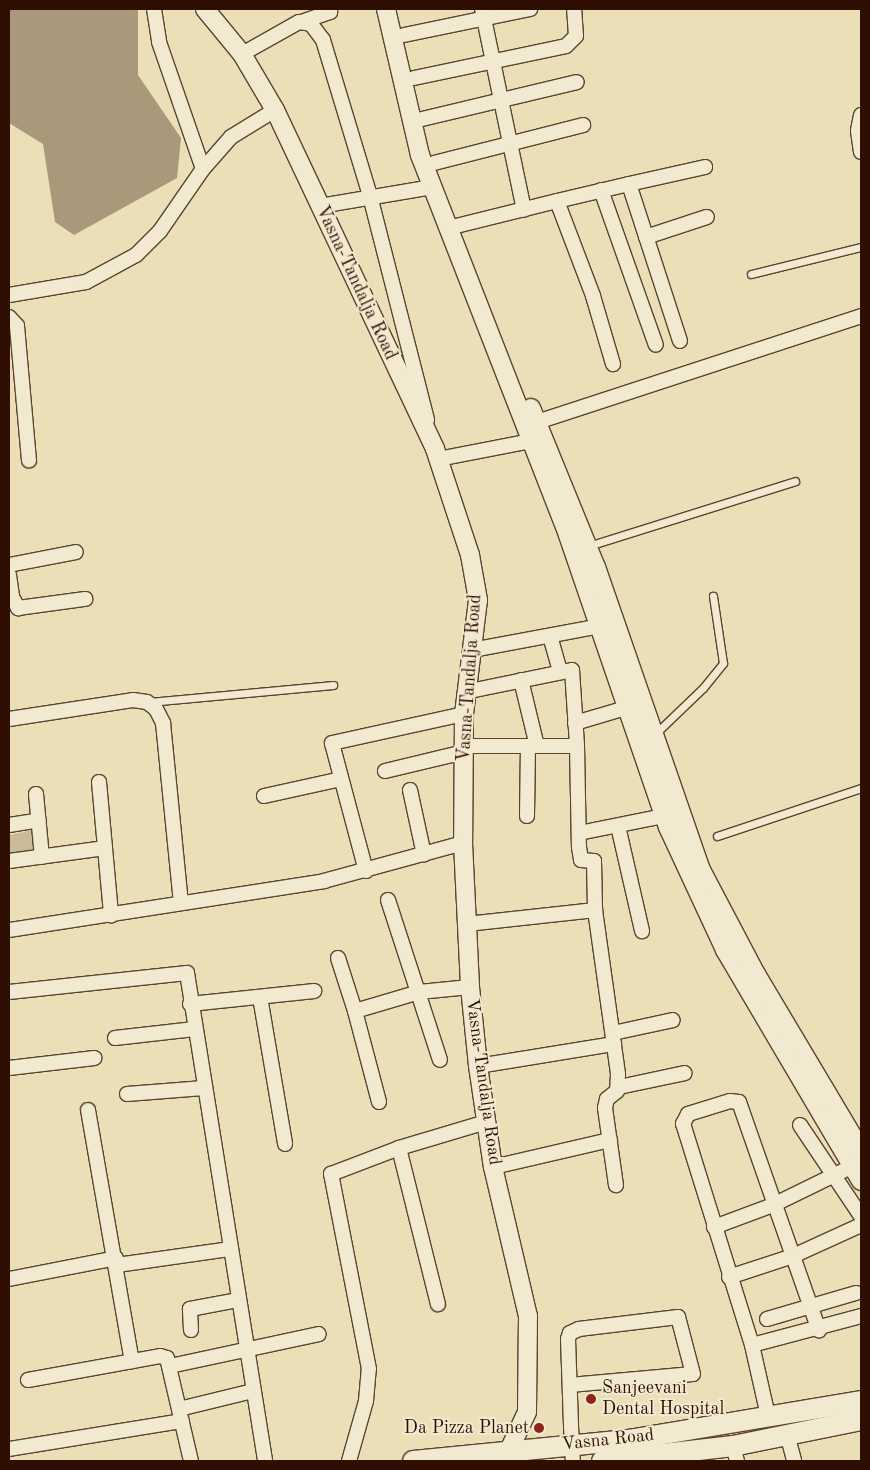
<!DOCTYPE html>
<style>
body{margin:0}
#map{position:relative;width:870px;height:1470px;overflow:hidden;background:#eadfb7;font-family:"Old Standard TT",serif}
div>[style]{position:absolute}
.green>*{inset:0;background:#cabb98}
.water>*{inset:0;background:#aa987a}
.roads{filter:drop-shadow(1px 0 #5e4230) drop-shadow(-1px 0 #5e4230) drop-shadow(0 1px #5e4230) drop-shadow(0 -1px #5e4230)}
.service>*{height:7px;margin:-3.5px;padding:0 3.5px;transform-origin:3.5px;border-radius:3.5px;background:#f1ead0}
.minor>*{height:14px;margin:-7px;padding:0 7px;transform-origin:7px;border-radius:7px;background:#f1ead0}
.tertiary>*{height:18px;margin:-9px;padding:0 9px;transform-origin:9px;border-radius:9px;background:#f1ead0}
.secondary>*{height:20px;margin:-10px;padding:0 10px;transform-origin:10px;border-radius:10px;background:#f1ead0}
.dots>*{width:14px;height:14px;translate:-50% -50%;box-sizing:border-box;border:2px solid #f1ead0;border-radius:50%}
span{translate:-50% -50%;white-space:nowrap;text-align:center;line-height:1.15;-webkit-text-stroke:4px #f1ead0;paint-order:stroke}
.street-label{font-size:18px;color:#2f0e03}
.poi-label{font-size:18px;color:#2f0e03}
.left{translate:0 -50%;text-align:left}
.right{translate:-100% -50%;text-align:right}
.frame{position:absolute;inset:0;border:10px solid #2f0e03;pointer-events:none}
</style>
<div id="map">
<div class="green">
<div style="clip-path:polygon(33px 830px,37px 849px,9px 855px,9px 835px)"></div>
</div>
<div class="water">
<div style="clip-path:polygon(9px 9px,138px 9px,138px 75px,181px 138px,177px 178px,74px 235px,55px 222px,43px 144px,9px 123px)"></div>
</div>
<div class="roads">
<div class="service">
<div style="left:751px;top:274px;width:113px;rotate:-13.8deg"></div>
<div style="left:588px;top:546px;width:217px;rotate:-17.4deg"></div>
<div style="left:149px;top:702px;width:185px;rotate:-5.3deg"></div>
<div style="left:655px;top:734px;width:66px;rotate:-43.8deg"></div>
<div style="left:703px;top:688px;width:32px;rotate:-51deg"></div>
<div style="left:723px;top:663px;width:68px;rotate:-98.5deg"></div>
<div style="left:717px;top:836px;width:152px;rotate:-18.4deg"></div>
</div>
<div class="minor">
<div style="left:154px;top:9px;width:33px;rotate:81deg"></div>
<div style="left:159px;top:42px;width:134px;rotate:70.9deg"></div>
<div style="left:482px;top:9px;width:205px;rotate:78.2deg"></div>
<div style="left:301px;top:22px;width:31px;rotate:-19deg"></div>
<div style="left:330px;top:12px;width:3px;rotate:-90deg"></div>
<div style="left:404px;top:35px;width:129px;rotate:-11.7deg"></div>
<div style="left:242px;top:54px;width:65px;rotate:-29.3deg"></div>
<div style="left:299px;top:22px;width:12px;rotate:9deg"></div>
<div style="left:311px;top:24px;width:20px;rotate:53deg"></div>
<div style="left:323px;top:40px;width:163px;rotate:73.2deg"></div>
<div style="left:370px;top:196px;width:231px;rotate:75.7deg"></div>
<div style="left:414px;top:78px;width:155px;rotate:-11.9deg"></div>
<div style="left:566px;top:46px;width:14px;rotate:-45deg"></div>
<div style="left:576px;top:36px;width:27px;rotate:-94deg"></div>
<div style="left:861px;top:115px;width:16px;rotate:101deg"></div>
<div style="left:858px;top:131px;width:21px;rotate:82deg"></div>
<div style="left:422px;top:119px;width:159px;rotate:-13.4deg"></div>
<div style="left:434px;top:163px;width:154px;rotate:-14.3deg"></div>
<div style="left:629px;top:184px;width:78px;rotate:-12.6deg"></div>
<div style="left:601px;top:190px;width:164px;rotate:70.5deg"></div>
<div style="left:557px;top:201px;width:74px;rotate:-13.3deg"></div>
<div style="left:629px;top:184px;width:165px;rotate:72deg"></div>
<div style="left:320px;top:206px;width:114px;rotate:-9.6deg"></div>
<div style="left:456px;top:226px;width:104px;rotate:-13.9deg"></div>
<div style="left:557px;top:201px;width:102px;rotate:69.2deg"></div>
<div style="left:593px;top:296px;width:71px;rotate:73.6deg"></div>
<div style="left:646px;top:237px;width:64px;rotate:-18.2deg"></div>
<div style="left:9px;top:295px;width:78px;rotate:-9.6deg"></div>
<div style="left:86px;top:282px;width:57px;rotate:-28.4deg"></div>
<div style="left:136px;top:255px;width:34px;rotate:-45deg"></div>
<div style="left:160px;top:231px;width:75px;rotate:-55.3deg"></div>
<div style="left:203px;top:169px;width:43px;rotate:-48.8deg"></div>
<div style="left:231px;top:137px;width:52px;rotate:-31.5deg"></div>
<div style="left:9px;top:317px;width:12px;rotate:48deg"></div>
<div style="left:17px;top:326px;width:135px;rotate:84.9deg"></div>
<div style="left:537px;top:422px;width:341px;rotate:-18.1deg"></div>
<div style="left:438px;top:459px;width:95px;rotate:-11deg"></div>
<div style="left:9px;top:565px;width:68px;rotate:-11deg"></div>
<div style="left:9px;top:575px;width:22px;rotate:82deg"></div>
<div style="left:9px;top:598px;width:3px;rotate:-18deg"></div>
<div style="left:12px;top:597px;width:13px;rotate:61deg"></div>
<div style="left:18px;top:608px;width:68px;rotate:-7.7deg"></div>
<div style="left:550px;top:636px;width:37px;rotate:74deg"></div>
<div style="left:472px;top:650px;width:130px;rotate:-10.6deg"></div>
<div style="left:521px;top:680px;width:68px;rotate:76.4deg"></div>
<div style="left:465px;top:692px;width:109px;rotate:-11.6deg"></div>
<div style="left:572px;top:670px;width:76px;rotate:86.2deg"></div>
<div style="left:9px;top:719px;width:125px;rotate:-8.7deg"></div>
<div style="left:133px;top:700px;width:14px;rotate:8deg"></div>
<div style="left:147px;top:702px;width:11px;rotate:38deg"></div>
<div style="left:156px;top:709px;width:16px;rotate:63deg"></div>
<div style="left:163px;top:723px;width:181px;rotate:84.3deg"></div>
<div style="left:575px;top:723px;width:56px;rotate:-16.5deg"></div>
<div style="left:464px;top:746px;width:113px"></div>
<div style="left:577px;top:746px;width:101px;rotate:88.9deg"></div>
<div style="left:579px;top:847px;width:13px;rotate:81deg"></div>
<div style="left:581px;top:860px;width:13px;rotate:4deg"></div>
<div style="left:594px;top:861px;width:49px;rotate:88.8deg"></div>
<div style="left:595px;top:910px;width:166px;rotate:82deg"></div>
<div style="left:618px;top:1074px;width:17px;rotate:93deg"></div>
<div style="left:617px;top:1091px;width:13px;rotate:141deg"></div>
<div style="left:607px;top:1099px;width:9px;rotate:103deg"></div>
<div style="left:605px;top:1108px;width:78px;rotate:81.9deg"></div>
<div style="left:385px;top:771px;width:81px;rotate:-13.5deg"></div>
<div style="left:99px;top:782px;width:134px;rotate:84.8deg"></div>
<div style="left:410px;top:790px;width:66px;rotate:77.8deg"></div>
<div style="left:36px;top:794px;width:63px;rotate:84.6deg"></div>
<div style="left:264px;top:796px;width:79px;rotate:-12.4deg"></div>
<div style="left:527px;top:816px;width:70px;rotate:-89.2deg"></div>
<div style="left:9px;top:825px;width:30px;rotate:-9deg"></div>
<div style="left:618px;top:826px;width:108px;rotate:77.1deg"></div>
<div style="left:579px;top:833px;width:87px;rotate:-11.3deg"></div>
<div style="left:9px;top:861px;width:97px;rotate:-7.7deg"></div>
<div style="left:366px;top:871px;width:132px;rotate:-104.9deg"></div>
<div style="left:332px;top:743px;width:135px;rotate:-12.4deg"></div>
<div style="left:388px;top:900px;width:168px;rotate:72deg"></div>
<div style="left:467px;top:924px;width:129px;rotate:-6.2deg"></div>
<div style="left:9px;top:930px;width:319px;rotate:-8.8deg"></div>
<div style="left:324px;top:881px;width:144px;rotate:-15.3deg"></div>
<div style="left:338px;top:958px;width:56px;rotate:72.2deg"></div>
<div style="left:355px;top:1011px;width:67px;rotate:-16.5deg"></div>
<div style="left:419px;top:992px;width:51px;rotate:-5.6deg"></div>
<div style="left:9px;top:992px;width:179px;rotate:-6.1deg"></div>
<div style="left:187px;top:973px;width:494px;rotate:80.9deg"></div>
<div style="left:260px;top:997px;width:149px;rotate:80.3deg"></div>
<div style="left:190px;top:1004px;width:125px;rotate:-6deg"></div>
<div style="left:355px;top:1011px;width:94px;rotate:75.2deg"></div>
<div style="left:613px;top:1033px;width:61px;rotate:-12.2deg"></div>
<div style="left:115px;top:1038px;width:80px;rotate:-6.5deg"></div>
<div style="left:478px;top:1066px;width:138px;rotate:-9.2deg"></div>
<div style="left:9px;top:1068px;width:86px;rotate:-6.7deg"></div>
<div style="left:619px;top:1087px;width:67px;rotate:-12deg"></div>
<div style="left:127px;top:1094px;width:77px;rotate:-4.5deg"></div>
<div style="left:88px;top:1110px;width:255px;rotate:80.1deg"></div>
<div style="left:800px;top:1125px;width:110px;rotate:56.2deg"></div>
<div style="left:399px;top:1148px;width:161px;rotate:76deg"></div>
<div style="left:493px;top:1167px;width:120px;rotate:-13deg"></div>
<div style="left:714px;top:1227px;width:63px;rotate:-20.4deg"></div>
<div style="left:773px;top:1205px;width:98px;rotate:-26deg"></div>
<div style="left:117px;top:1265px;width:113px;rotate:-8.1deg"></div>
<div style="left:729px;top:1277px;width:67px;rotate:-18.2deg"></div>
<div style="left:793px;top:1256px;width:75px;rotate:-24.5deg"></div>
<div style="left:9px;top:1279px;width:109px;rotate:-11.1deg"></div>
<div style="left:767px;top:1319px;width:93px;rotate:-16.3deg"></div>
<div style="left:191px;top:1330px;width:21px;rotate:-93deg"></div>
<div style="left:190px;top:1309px;width:48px;rotate:-10.8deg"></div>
<div style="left:752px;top:1345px;width:113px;rotate:-14.9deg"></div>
<div style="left:170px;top:1366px;width:152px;rotate:-12.1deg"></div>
<div style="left:28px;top:1380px;width:134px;rotate:-10.3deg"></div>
<div style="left:160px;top:1356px;width:7px;rotate:16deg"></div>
<div style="left:167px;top:1358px;width:106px;rotate:76.9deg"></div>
<div style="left:570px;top:1385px;width:123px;rotate:-5.1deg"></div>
<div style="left:693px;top:1374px;width:59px;rotate:-104.7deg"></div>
<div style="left:678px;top:1317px;width:100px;rotate:173.1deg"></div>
<div style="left:579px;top:1329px;width:10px;rotate:156deg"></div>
<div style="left:570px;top:1333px;width:6px;rotate:108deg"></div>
<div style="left:568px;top:1339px;width:87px;rotate:88deg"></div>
<div style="left:571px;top:1426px;width:35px;rotate:87deg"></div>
<div style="left:179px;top:1409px;width:76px;rotate:-13.7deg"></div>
<div style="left:768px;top:1416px;width:73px;rotate:-102.7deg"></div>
<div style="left:752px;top:1345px;width:232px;rotate:-107.3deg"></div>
<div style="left:683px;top:1124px;width:11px;rotate:-63deg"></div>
<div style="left:688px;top:1114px;width:44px;rotate:-17.2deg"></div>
<div style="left:730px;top:1101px;width:9px;rotate:6deg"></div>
<div style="left:739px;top:1102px;width:242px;rotate:70.7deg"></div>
<div style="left:787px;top:1434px;width:28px;rotate:75deg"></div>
<div style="left:733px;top:1446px;width:16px;rotate:75deg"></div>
<div style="left:9px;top:1449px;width:175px;rotate:-9.2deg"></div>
<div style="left:349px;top:1461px;width:62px;rotate:-74.2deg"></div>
<div style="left:366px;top:1401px;width:32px;rotate:-85deg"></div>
<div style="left:369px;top:1369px;width:199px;rotate:-101deg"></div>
<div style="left:331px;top:1174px;width:73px;rotate:-20.9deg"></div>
<div style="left:399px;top:1148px;width:91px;rotate:-16.6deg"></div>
</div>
<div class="tertiary">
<div style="left:205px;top:9px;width:58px;rotate:50.6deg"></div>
<div style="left:242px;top:54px;width:65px;rotate:59.5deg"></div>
<div style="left:275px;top:110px;width:375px;rotate:64.7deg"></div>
<div style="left:435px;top:449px;width:112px;rotate:71.7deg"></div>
<div style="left:470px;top:555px;width:46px;rotate:79.9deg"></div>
<div style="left:478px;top:600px;width:115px;rotate:97deg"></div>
<div style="left:464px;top:714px;width:129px;rotate:90.4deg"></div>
<div style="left:463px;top:843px;width:144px;rotate:87.2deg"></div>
<div style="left:470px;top:987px;width:79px;rotate:84.2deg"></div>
<div style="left:478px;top:1066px;width:102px;rotate:81.6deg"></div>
<div style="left:493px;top:1167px;width:153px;rotate:76.8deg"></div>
<div style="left:528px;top:1316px;width:96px;rotate:90.6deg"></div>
<div style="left:527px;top:1412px;width:54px;rotate:115.1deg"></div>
<div style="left:386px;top:9px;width:150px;rotate:76.9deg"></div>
<div style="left:420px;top:155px;width:408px;rotate:68.7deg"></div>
<div style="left:568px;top:535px;width:309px;rotate:71.1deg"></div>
<div style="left:668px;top:827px;width:136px;rotate:65.1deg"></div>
<div style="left:725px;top:950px;width:268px;rotate:59.5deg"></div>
<div style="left:531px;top:408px;width:172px;rotate:67.8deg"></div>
<div style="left:596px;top:567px;width:318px;rotate:70.9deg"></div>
<div style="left:700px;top:868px;width:120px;rotate:62.2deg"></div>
<div style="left:756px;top:974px;width:205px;rotate:59.2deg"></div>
</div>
<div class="secondary">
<div style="left:413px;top:1461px;width:216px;rotate:-5.6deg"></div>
<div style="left:628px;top:1440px;width:236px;rotate:-9.5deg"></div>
<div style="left:602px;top:1461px;width:132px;rotate:-6.5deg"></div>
<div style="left:733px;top:1446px;width:131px;rotate:-11.5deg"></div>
</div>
</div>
<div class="dots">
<div style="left:591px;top:1399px;background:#8f2418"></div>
<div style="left:539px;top:1428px;background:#8f2418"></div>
</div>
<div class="street-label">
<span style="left:356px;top:283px;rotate:65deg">Vasna-Tandalja Road</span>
<span style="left:470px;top:678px;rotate:-86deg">Vasna-Tandalja Road</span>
<span style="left:483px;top:1082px;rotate:82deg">Vasna-Tandalja Road</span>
<span style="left:608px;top:1440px;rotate:-6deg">Vasna Road</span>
</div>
<div class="poi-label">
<span class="left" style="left:602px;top:1399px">Sanjeevani<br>Dental Hospital</span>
<span class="right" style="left:529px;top:1428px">Da Pizza Planet</span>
</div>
<div class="frame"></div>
</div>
